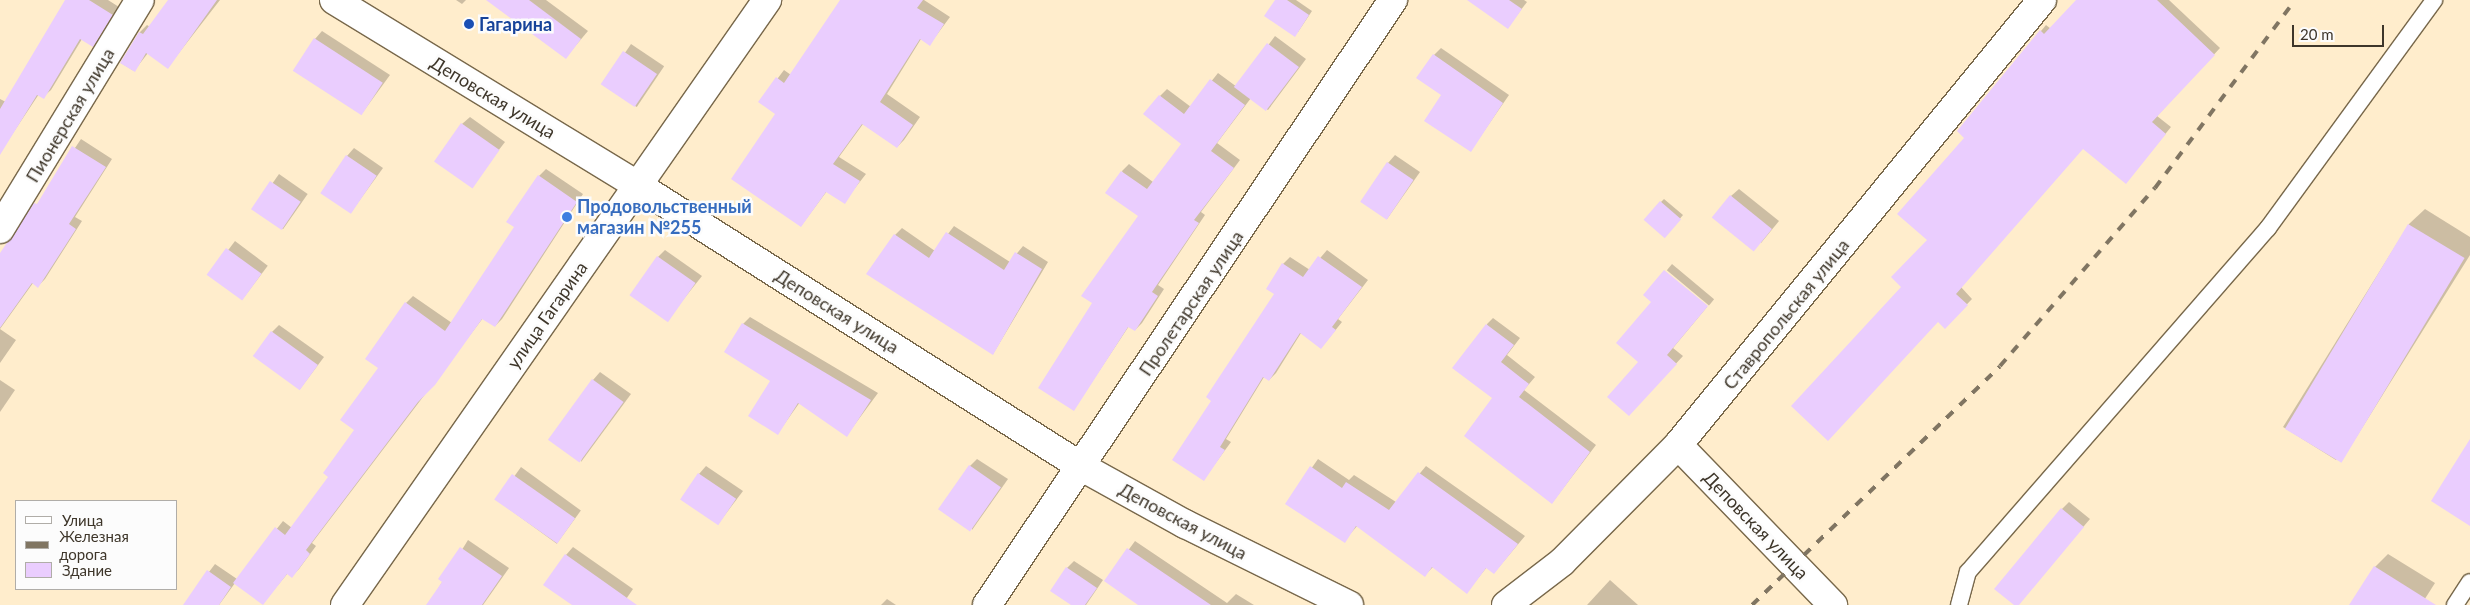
<!DOCTYPE html>
<meta charset="utf-8">
<style>
body{margin:0}
#map{position:relative;width:2470px;height:605px;overflow:hidden;background:#ffedcc;font-family:Lato,sans-serif}
div>[style]{position:absolute}
.shadow>*{inset:0;background:#0003;transform-origin:0 0}
.building>*{inset:0;background:#eacdfe;transform-origin:0 0}
.roads{filter:drop-shadow(1px 0 #78684b) drop-shadow(-1px 0 #78684b) drop-shadow(0 1px #78684b) drop-shadow(0 -1px #78684b)}
.service>*{height:16px;margin:-8px;padding:0 8px;transform-origin:8px;border-radius:8px;background:#fff}
.minor>*{height:28px;margin:-14px;padding:0 14px;transform-origin:14px;border-radius:14px;background:#fff}
.tertiary>*{height:28px;margin:-14px;padding:0 14px;transform-origin:14px;border-radius:14px;background:#fff}
.secondary>*{height:28px;margin:-14px;padding:0 14px;transform-origin:14px;border-radius:14px;background:#fff}
.rail>*{height:4px;margin-top:-2px;transform-origin:0;background:repeating-linear-gradient(90deg,#807562 0 9px,transparent 0 18px)}
.dots>*{width:14px;height:14px;translate:-50% -50%;box-sizing:border-box;border:2px solid #fcfcfc;border-radius:50%}
span{translate:-50% -50%;white-space:nowrap;text-align:center;line-height:1.15;-webkit-text-stroke:5px #fcfcfc;paint-order:stroke}
.transit-label{font-size:18px;color:#164399;font-weight:700}
.left{translate:0 -50%;text-align:left}
.street-label{font-size:18px;color:#3e362a}
.shop-label{font-size:18px;color:#366cbe;font-weight:700}
.legend{position:absolute;left:15px;top:500px;width:162px;height:90px;box-sizing:border-box;background:#fcfcfc;border:1px solid #b0ada8;margin:0;padding:6px 9px;list-style:none;font-size:15px;color:#3e362a}
.legend li{display:flex;align-items:center;gap:10px;height:25px}
.legend b{width:25px;border:1px solid #b0ada8}
.scale{position:absolute;left:2292px;top:25px;width:92px;height:22px;box-sizing:border-box;border:2px solid #3e362a;border-top:0;padding-left:6px;font-size:15px;line-height:18px;white-space:nowrap;color:#3e362a;-webkit-text-stroke:4px #fcfcfc;paint-order:stroke}
</style>
<div id="map">
<div class="shadow">
<div style="clip-path:polygon(67px 0,108px 0,119px 7px,93px 45px,82px 39px,51px 90px,43px 97px,39px 94px,5px 145px,0 142px,0 99px,6px 102px)"></div>
<div style="clip-path:polygon(170px 0,220px 0,168px 67px,148px 53px,134px 71px,121px 63px,140px 32px,147px 25px,150px 27px)"></div>
<div style="clip-path:polygon(456px 0,466px 0,462px 4px)"></div>
<div style="clip-path:polygon(491px 0,546px 0,588px 31px,566px 57px)"></div>
<div style="clip-path:polygon(846px 0,924px 0,950px 17px,930px 44px,921px 39px,887px 94px,920px 117px,904px 140px,897px 147px,863px 124px,839px 157px,866px 174px,844px 202px,827px 191px,801px 226px,777px 114px,760px 102px,784px 70px,791px 75px)"></div>
<div style="clip-path:polygon(1276px 0,1296px 0,1312px 11px,1298px 32px)"></div>
<div style="clip-path:polygon(1473px 0,1524px 0,1527px 2px,1508px 27px)"></div>
<div style="clip-path:polygon(2078px 0,2169px 0,2220px 48px,2157px 116px,2171px 127px,2131px 176px,2083px 147px,1961px 287px,1972px 299px,1945px 327px,1903px 287px,1929px 240px,1966px 138px,2041px 31px,2046px 25px,2051px 29px)"></div>
<div style="clip-path:polygon(322px 31px,390px 75px,363px 112px,315px 39px)"></div>
<div style="clip-path:polygon(1275px 36px,1306px 59px,1268px 110px,1251px 98px,1217px 143px,1240px 160px,1201px 212px,1205px 215px,1158px 285px,1164px 289px,1142px 323px,1135px 330px,1129px 326px,1074px 409px,1093px 303px,1140px 216px,1122px 171px,1129px 164px,1153px 182px,1182px 144px,1160px 96px,1167px 89px,1191px 107px,1218px 73px,1237px 87px)"></div>
<div style="left:631px;top:44px;width:40px;height:49px;rotate:34deg"></div>
<div style="clip-path:polygon(1441px 48px,1509px 95px,1471px 150px,1443px 95px,1434px 55px)"></div>
<div style="clip-path:polygon(470px 117px,505px 142px,471px 186px,462px 124px)"></div>
<div style="clip-path:polygon(81px 139px,112px 159px,75px 217px,82px 221px,45px 279px,38px 286px,33px 283px,0 329px,16px 340px,0 363px,0 260px)"></div>
<div style="clip-path:polygon(354px 148px,383px 168px,351px 212px,347px 156px)"></div>
<div style="clip-path:polygon(1395px 155px,1420px 172px,1387px 219px,1388px 163px)"></div>
<div style="clip-path:polygon(546px 169px,583px 194px,502px 319px,495px 326px,483px 318px,312px 543px,316px 546px,299px 569px,292px 576px,288px 573px,263px 603px,235px 583px,219px 605px,184px 605px,215px 564px,237px 579px,283px 521px,292px 528px,330px 477px,356px 430px,406px 303px,413px 296px,452px 323px,516px 227px,539px 176px)"></div>
<div style="left:279px;top:174px;width:35px;height:43px;rotate:35deg"></div>
<div style="clip-path:polygon(1739px 189px,1779px 221px,1761px 243px,1731px 196px)"></div>
<div style="clip-path:polygon(1664px 199px,1683px 215px,1668px 233px,1661px 202px)"></div>
<div style="clip-path:polygon(2425px 209px,2470px 237px,2470px 255px,2352px 444px,2336px 460px,2283px 427px,2409px 224px)"></div>
<div style="clip-path:polygon(954px 226px,1010px 262px,1023px 246px,1048px 262px,993px 354px,895px 235px,902px 228px,935px 251px)"></div>
<div style="left:235px;top:241px;width:41px;height:42px;rotate:37deg"></div>
<div style="clip-path:polygon(665px 250px,702px 276px,667px 320px,658px 257px)"></div>
<div style="clip-path:polygon(1327px 250px,1368px 280px,1338px 319px,1342px 322px,1321px 348px,1301px 333px,1276px 373px,1269px 380px,1264px 377px,1226px 439px,1231px 442px,1204px 479px,1213px 400px,1276px 294px,1283px 264px,1290px 257px,1310px 270px)"></div>
<div style="left:1672px;top:264px;width:55px;height:8px;rotate:40deg"></div>
<div style="clip-path:polygon(1664px 271px,1707px 307px,1673px 348px,1683px 356px,1636px 407px,1653px 301px)"></div>
<div style="clip-path:polygon(750px 317px,878px 393px,847px 435px,800px 402px,778px 433px,772px 381px,743px 324px)"></div>
<div style="clip-path:polygon(1493px 318px,1520px 338px,1507px 355px,1535px 377px,1524px 390px,1596px 445px,1552px 503px,1494px 398px,1487px 324px)"></div>
<div style="clip-path:polygon(279px 325px,324px 357px,300px 389px,272px 332px)"></div>
<div style="clip-path:polygon(600px 372px,631px 394px,581px 462px,593px 380px)"></div>
<div style="clip-path:polygon(0 380px,15px 390px,0 412px)"></div>
<div style="clip-path:polygon(977px 459px,1008px 479px,972px 530px,970px 466px)"></div>
<div style="clip-path:polygon(1318px 459px,1349px 480px,1354px 475px,1396px 502px,1426px 466px,1525px 536px,1494px 573px,1487px 567px,1467px 592px,1433px 567px,1425px 575px,1358px 525px,1344px 541px,1287px 503px)"></div>
<div style="clip-path:polygon(706px 466px,743px 491px,718px 524px,699px 474px)"></div>
<div style="left:521px;top:467px;width:74px;height:41px;rotate:36deg"></div>
<div style="clip-path:polygon(2069px 502px,2090px 519px,2016px 605px,2062px 509px)"></div>
<div style="clip-path:polygon(468px 540px,509px 568px,483px 605px,428px 605px)"></div>
<div style="clip-path:polygon(1135px 541px,1227px 603px,1236px 594px,1254px 605px,1141px 605px,1106px 581px)"></div>
<div style="clip-path:polygon(573px 547px,633px 589px,622px 605px,574px 605px,566px 555px)"></div>
<div style="clip-path:polygon(2388px 554px,2435px 583px,2421px 605px,2351px 605px,2375px 567px)"></div>
<div style="clip-path:polygon(1074px 561px,1103px 580px,1086px 605px,1073px 605px,1067px 568px)"></div>
<div style="clip-path:polygon(1610px 580px,1638px 605px,1587px 605px)"></div>
<div style="clip-path:polygon(887px 599px,896px 605px,881px 605px)"></div>
</div>
<div class="building">
<div style="clip-path:polygon(65px 0,89px 0,113px 15px,93px 47px,80px 39px,44px 99px,37px 95px,0 155px,0 109px)"></div>
<div style="clip-path:polygon(168px 0,217px 0,168px 69px,146px 53px,135px 72px,120px 63px,139px 32px,143px 34px)"></div>
<div style="clip-path:polygon(486px 0,529px 0,581px 39px,566px 59px)"></div>
<div style="clip-path:polygon(840px 0,923px 0,917px 8px,944px 24px,930px 46px,920px 39px,880px 102px,913px 125px,897px 148px,862px 124px,833px 164px,860px 181px,845px 204px,826px 192px,801px 227px,731px 179px,775px 114px,758px 102px,776px 77px,784px 83px)"></div>
<div style="clip-path:polygon(1275px 0,1287px 0,1309px 15px,1295px 37px,1264px 16px)"></div>
<div style="clip-path:polygon(1467px 0,1509px 0,1522px 9px,1508px 29px)"></div>
<div style="clip-path:polygon(2076px 0,2157px 0,2215px 55px,2152px 122px,2166px 134px,2126px 184px,2083px 149px,1956px 294px,1968px 305px,1945px 329px,1938px 322px,1828px 441px,1791px 406px,1901px 287px,1891px 277px,1927px 240px,1897px 214px,1964px 138px,1957px 131px,2040px 30px,2044px 34px)"></div>
<div style="left:314px;top:38px;width:82px;height:39px;rotate:33deg"></div>
<div style="left:1267px;top:43px;width:40px;height:55px;rotate:37deg"></div>
<div style="left:623px;top:51px;width:41px;height:40px;rotate:34deg"></div>
<div style="clip-path:polygon(1433px 54px,1503px 103px,1471px 152px,1424px 121px,1441px 95px,1416px 78px)"></div>
<div style="clip-path:polygon(1210px 79px,1245px 105px,1211px 151px,1234px 168px,1194px 220px,1199px 223px,1152px 292px,1158px 296px,1135px 331px,1128px 327px,1074px 411px,1038px 388px,1092px 303px,1081px 296px,1138px 216px,1105px 193px,1121px 171px,1147px 189px,1181px 144px,1143px 114px,1159px 95px,1184px 114px)"></div>
<div style="left:461px;top:123px;width:47px;height:47px;rotate:35deg"></div>
<div style="clip-path:polygon(72px 146px,106px 167px,69px 224px,76px 229px,38px 288px,32px 283px,0 328px,0 253px,34px 203px,37px 204px)"></div>
<div style="left:346px;top:155px;width:37px;height:46px;rotate:34deg"></div>
<div style="left:1387px;top:162px;width:32px;height:48px;rotate:34deg"></div>
<div style="clip-path:polygon(538px 175px,577px 202px,495px 327px,482px 319px,435px 385px,418px 402px,306px 550px,310px 554px,292px 578px,287px 574px,263px 605px,233px 583px,275px 527px,285px 535px,328px 477px,323px 473px,354px 430px,340px 420px,378px 368px,365px 359px,405px 302px,445px 331px,514px 227px,506px 222px)"></div>
<div style="left:270px;top:181px;width:37px;height:34px;rotate:34deg"></div>
<div style="left:1730px;top:195px;width:54px;height:29px;rotate:39deg"></div>
<div style="left:1660px;top:201px;width:28px;height:25px;rotate:41deg"></div>
<div style="left:2408px;top:224px;width:66px;height:239px;rotate:31deg"></div>
<div style="clip-path:polygon(946px 232px,1004px 270px,1015px 252px,1042px 269px,993px 355px,866px 274px,894px 234px,929px 258px)"></div>
<div style="left:226px;top:248px;width:44px;height:33px;rotate:36deg"></div>
<div style="left:657px;top:256px;width:47px;height:48px;rotate:35deg"></div>
<div style="clip-path:polygon(1318px 256px,1362px 287px,1332px 327px,1336px 330px,1321px 349px,1300px 333px,1269px 381px,1263px 377px,1220px 447px,1225px 450px,1204px 481px,1172px 460px,1211px 401px,1206px 397px,1274px 294px,1266px 289px,1282px 263px,1303px 277px)"></div>
<div style="clip-path:polygon(1664px 270px,1708px 306px,1667px 355px,1677px 364px,1629px 416px,1607px 397px,1638px 362px,1616px 343px,1651px 302px,1643px 295px)"></div>
<div style="clip-path:polygon(742px 323px,871px 400px,847px 437px,798px 403px,778px 435px,748px 416px,770px 381px,724px 352px)"></div>
<div style="clip-path:polygon(1486px 324px,1514px 345px,1501px 362px,1529px 384px,1519px 397px,1590px 452px,1552px 504px,1464px 436px,1492px 398px,1452px 368px)"></div>
<div style="left:271px;top:331px;width:58px;height:31px;rotate:36deg"></div>
<div style="left:592px;top:379px;width:39px;height:75px;rotate:36deg"></div>
<div style="clip-path:polygon(2470px 439px,2470px 526px,2431px 501px)"></div>
<div style="left:969px;top:465px;width:39px;height:54px;rotate:35deg"></div>
<div style="clip-path:polygon(1310px 466px,1342px 488px,1346px 482px,1389px 510px,1418px 472px,1518px 544px,1494px 574px,1486px 568px,1467px 594px,1432px 567px,1425px 577px,1356px 526px,1345px 543px,1285px 504px)"></div>
<div style="left:698px;top:473px;width:46px;height:32px;rotate:34deg"></div>
<div style="left:512px;top:474px;width:77px;height:31px;rotate:35deg"></div>
<div style="clip-path:polygon(2061px 508px,2084px 527px,2019px 605px,2014px 605px,1994px 589px)"></div>
<div style="clip-path:polygon(460px 547px,502px 576px,482px 605px,426px 605px,442px 582px,438px 579px)"></div>
<div style="clip-path:polygon(1127px 548px,1211px 605px,1138px 605px,1104px 581px)"></div>
<div style="clip-path:polygon(565px 554px,637px 605px,572px 605px,543px 585px)"></div>
<div style="clip-path:polygon(2374px 566px,2436px 605px,2349px 605px)"></div>
<div style="clip-path:polygon(1066px 567px,1097px 588px,1085px 605px,1071px 605px,1050px 591px)"></div>
<div style="clip-path:polygon(207px 570px,231px 587px,219px 605px,183px 605px)"></div>
</div>
<div class="roads">
<div class="service">
<div style="left:1959px;top:605px;width:34px;rotate:-75deg"></div>
<div style="left:1968px;top:572px;width:456px;rotate:-48.9deg"></div>
<div style="left:2268px;top:228px;width:282px;rotate:-53.9deg"></div>
<div style="left:2455px;top:605px;width:27px;rotate:-57deg"></div>
</div>
<div class="minor">
<div style="left:0;top:229px;width:268px;rotate:-58.6deg"></div>
<div style="left:1678px;top:445px;width:575px;rotate:-50.72deg"></div>
<div style="left:987px;top:605px;width:729px;rotate:-56.14deg"></div>
</div>
<div class="tertiary">
<div style="left:345px;top:605px;width:738px;rotate:-55.1deg"></div>
</div>
<div class="secondary">
<div style="left:334px;top:0;width:355px;rotate:31.4deg"></div>
<div style="left:637px;top:185px;width:527px;rotate:32.36deg"></div>
<div style="left:1082px;top:467px;width:118px;rotate:29deg"></div>
<div style="left:1185px;top:524px;width:183px;rotate:26.3deg"></div>
<div style="left:1506px;top:605px;width:71px;rotate:-37.5deg"></div>
<div style="left:1562px;top:562px;width:165px;rotate:-45.2deg"></div>
<div style="left:1678px;top:445px;width:223px;rotate:45.9deg"></div>
</div>
</div>
<div class="rail">
<div style="left:1752px;top:605px;width:344px;rotate:-43.9deg"></div>
<div style="left:2000px;top:366px;width:236px;rotate:-49deg"></div>
<div style="left:2155px;top:188px;width:234px;rotate:-53.3deg"></div>
</div>
<div class="dots">
<div style="left:469px;top:24px;background:#1a4fb4"></div>
<div style="left:567px;top:217px;background:#3f7fe0"></div>
</div>
<div class="transit-label">
<span class="left" style="left:479px;top:24px">Гагарина</span>
</div>
<div class="street-label">
<span style="left:493px;top:97px;rotate:31deg">Деповская улица</span>
<span style="left:70px;top:115px;rotate:-59deg">Пионерская улица</span>
<span style="left:1191px;top:303px;rotate:-56deg">Пролетарская улица</span>
<span style="left:837px;top:311px;rotate:32deg">Деповская улица</span>
<span style="left:1786px;top:314px;rotate:-51deg">Ставропольская улица</span>
<span style="left:547px;top:315px;rotate:-55deg">улица Гагарина</span>
<span style="left:1183px;top:521px;rotate:28deg">Деповская улица</span>
<span style="left:1756px;top:525px;rotate:46deg">Деповская улица</span>
</div>
<div class="shop-label">
<span class="left" style="left:577px;top:217px">Продовольственный<br>магазин №255</span>
</div>
<ul class="legend">
<li><b style="height:6px;background:#fff"></b>Улица</li>
<li><b style="height:6px;background:#807562"></b>Железная дорога</li>
<li><b style="height:14px;background:#eacdfe"></b>Здание</li>
</ul>
<div class="scale">20 m</div>
</div>
